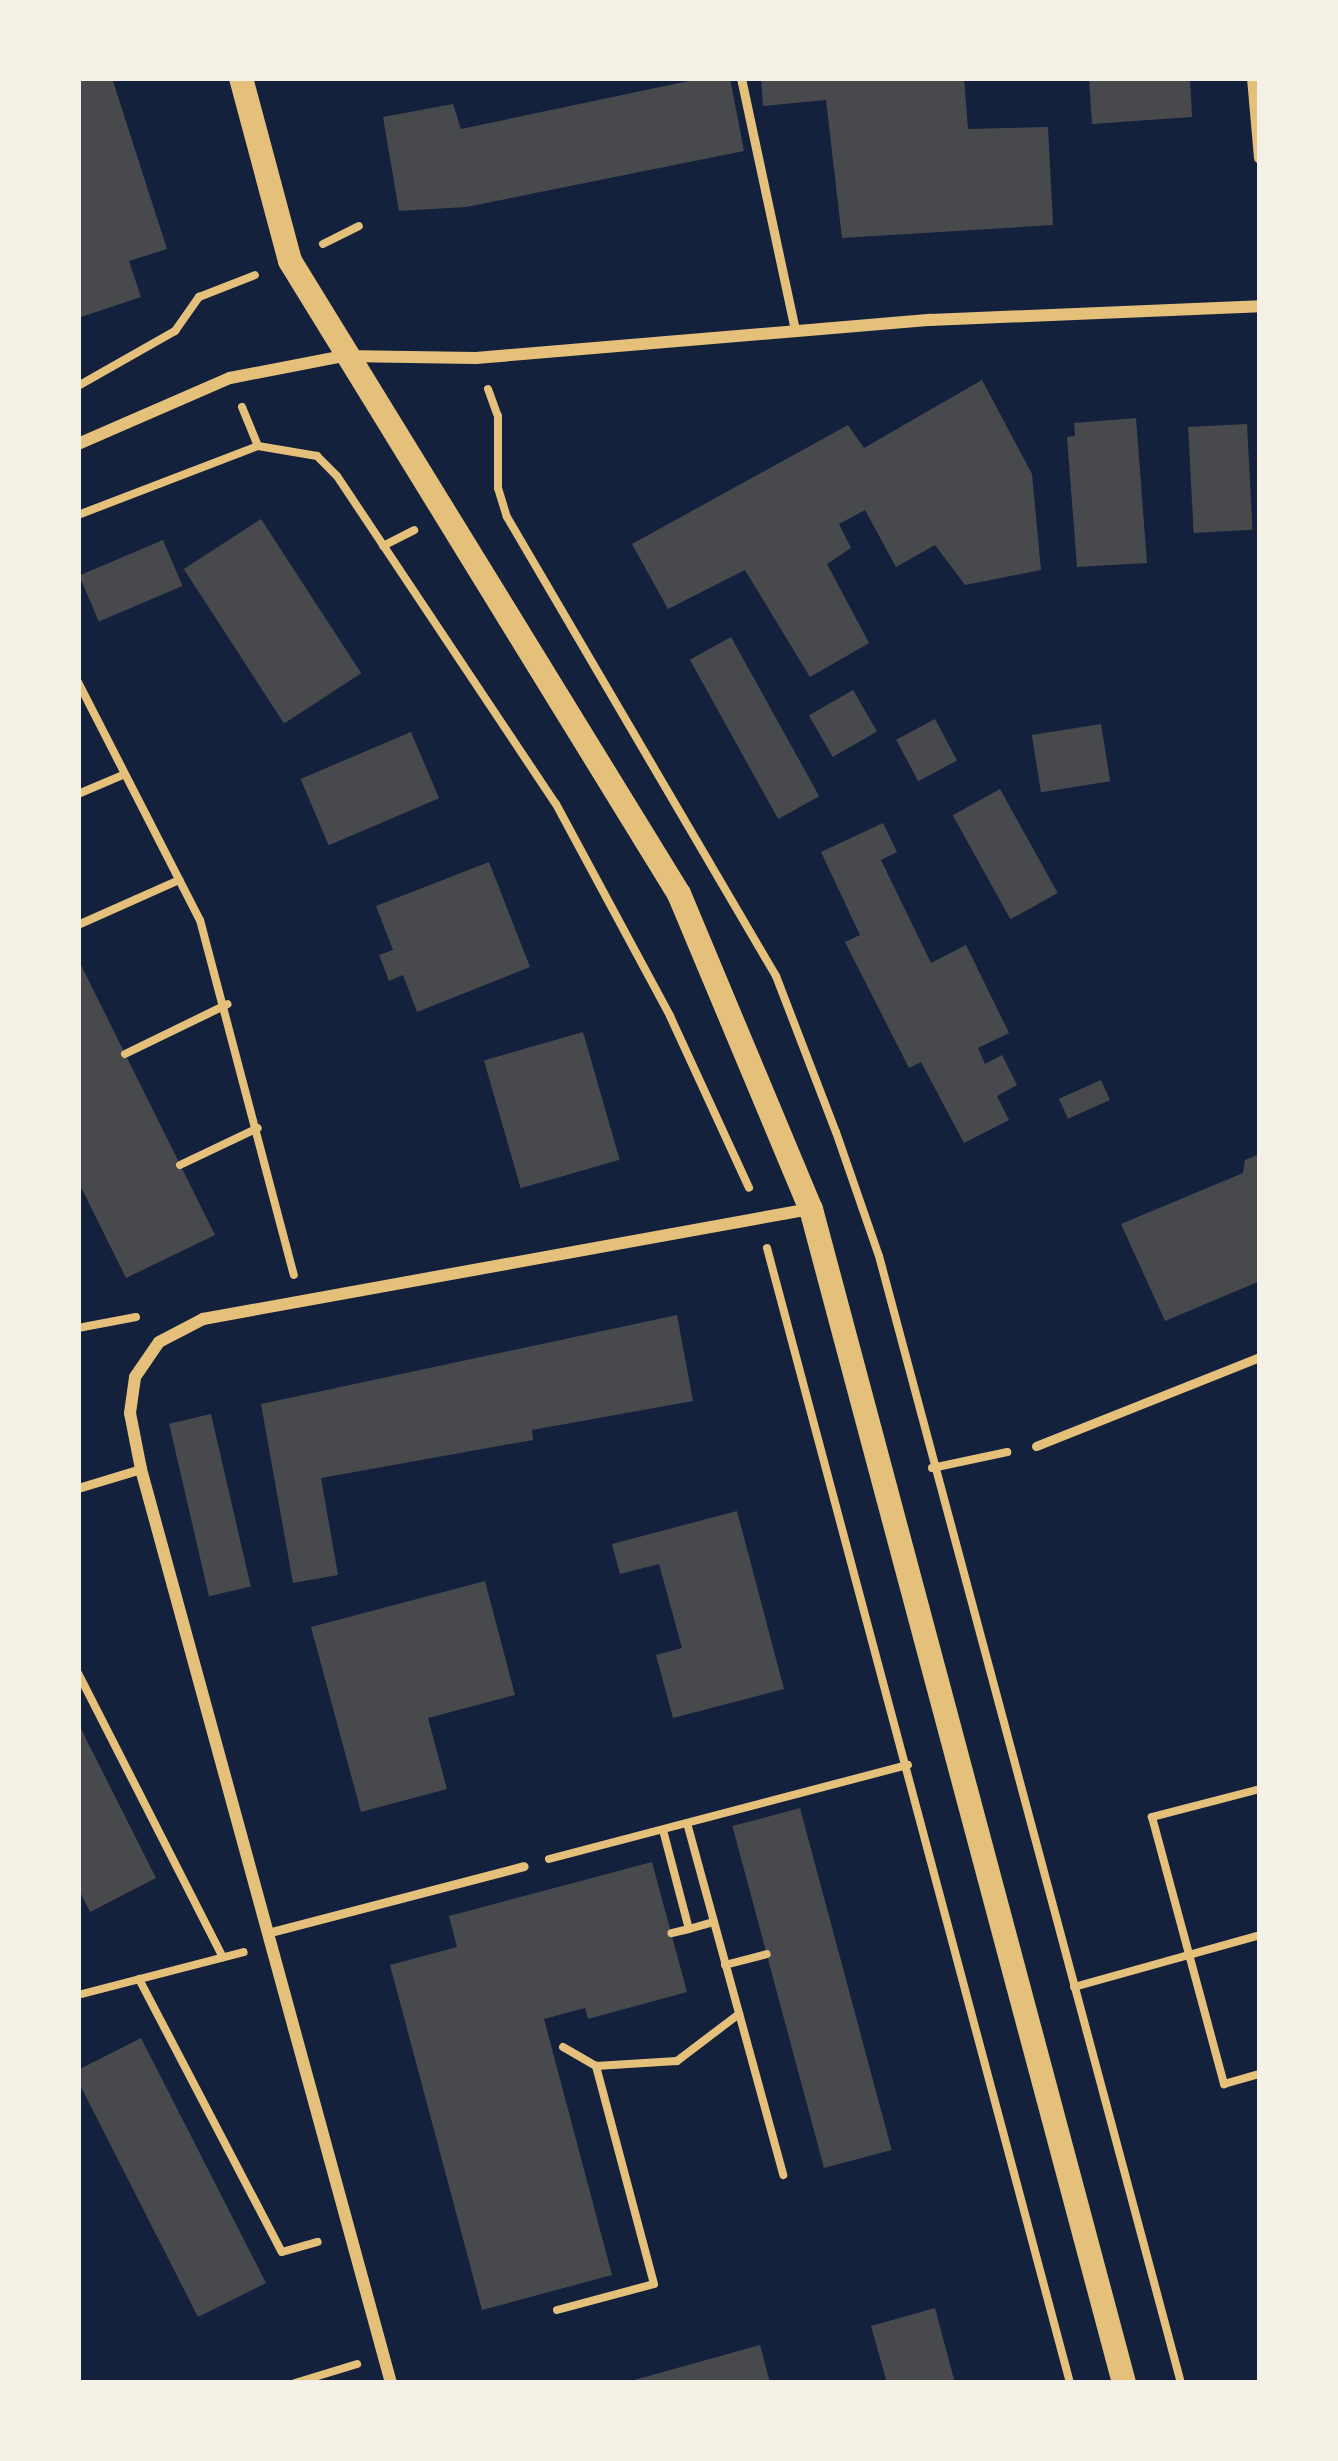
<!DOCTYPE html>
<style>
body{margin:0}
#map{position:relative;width:1338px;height:2461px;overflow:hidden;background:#14213d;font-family:"IBM Plex Sans",sans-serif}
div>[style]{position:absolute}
.building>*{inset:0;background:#48494c;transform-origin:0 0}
.path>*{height:8px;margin:-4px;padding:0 4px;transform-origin:4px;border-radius:4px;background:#e5c07b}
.service>*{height:9px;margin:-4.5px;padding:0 4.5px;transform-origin:4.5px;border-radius:4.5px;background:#e5c07b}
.minor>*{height:12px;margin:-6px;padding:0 6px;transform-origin:6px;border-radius:6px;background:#e5c07b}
.secondary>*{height:24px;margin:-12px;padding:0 12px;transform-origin:12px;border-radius:12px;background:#e5c07b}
span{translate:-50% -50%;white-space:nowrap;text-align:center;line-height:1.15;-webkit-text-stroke:9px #f6f1e7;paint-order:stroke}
.frame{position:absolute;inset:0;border:81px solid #f6f1e7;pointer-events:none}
</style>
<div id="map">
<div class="building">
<div style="clip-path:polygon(78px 78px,112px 78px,167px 249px,129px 261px,141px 297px,78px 318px)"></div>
<div style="clip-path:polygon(703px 78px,730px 78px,744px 151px,466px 207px,399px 211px,383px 117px,453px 104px,461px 129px)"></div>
<div style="clip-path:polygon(761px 78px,964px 78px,968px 129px,1048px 127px,1053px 225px,842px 238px,826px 100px,763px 106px)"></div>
<div style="clip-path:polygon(1089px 78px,1190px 78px,1192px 117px,1092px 124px)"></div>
<div style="clip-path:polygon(982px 380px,1032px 474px,1041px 570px,965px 585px,935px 545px,896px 567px,865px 510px,839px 524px,851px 548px,827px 564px,869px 643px,810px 677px,745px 570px,668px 609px,632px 544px,848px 425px,864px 448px)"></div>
<div style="clip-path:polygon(1136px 418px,1147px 563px,1077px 567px,1067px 437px,1075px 436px,1074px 423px)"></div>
<div style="left:1247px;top:424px;width:106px;height:59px;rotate:87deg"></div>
<div style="left:261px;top:519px;width:184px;height:92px;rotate:57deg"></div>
<div style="left:163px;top:540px;width:50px;height:91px;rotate:67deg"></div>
<div style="left:731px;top:637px;width:182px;height:47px;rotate:61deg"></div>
<div style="left:853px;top:690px;width:48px;height:51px;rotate:60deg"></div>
<div style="left:935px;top:719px;width:47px;height:44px;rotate:62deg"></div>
<div style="left:1101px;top:724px;width:58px;height:70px;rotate:81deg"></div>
<div style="left:411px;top:732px;width:72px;height:120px;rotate:67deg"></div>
<div style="left:1000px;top:789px;width:119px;height:54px;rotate:61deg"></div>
<div style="clip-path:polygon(883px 823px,897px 852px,881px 860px,931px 963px,966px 945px,1009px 1033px,978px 1048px,985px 1064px,1002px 1055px,1017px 1085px,997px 1096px,1009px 1120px,964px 1143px,921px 1062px,909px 1068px,845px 942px,860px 935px,821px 852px)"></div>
<div style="clip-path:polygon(489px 862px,530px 967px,417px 1012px,403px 975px,389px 981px,379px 955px,393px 950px,376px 906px)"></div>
<div style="clip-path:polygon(78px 959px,215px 1235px,126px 1278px,78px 1181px)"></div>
<div style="left:583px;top:1032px;width:133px;height:103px;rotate:74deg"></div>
<div style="left:1101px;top:1080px;width:22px;height:46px;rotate:66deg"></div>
<div style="clip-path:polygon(1260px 1154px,1260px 1281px,1165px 1321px,1121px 1224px,1243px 1173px,1245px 1160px)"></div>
<div style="clip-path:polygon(677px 1315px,693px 1401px,532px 1430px,533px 1440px,321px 1478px,338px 1575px,293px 1583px,261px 1404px)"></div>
<div style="left:211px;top:1414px;width:177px;height:43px;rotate:77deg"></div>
<div style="clip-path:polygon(737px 1511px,784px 1689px,673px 1718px,656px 1655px,682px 1648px,659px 1564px,620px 1574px,612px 1544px)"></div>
<div style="clip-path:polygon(485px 1581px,515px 1695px,428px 1718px,447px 1789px,361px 1812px,311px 1627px)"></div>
<div style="clip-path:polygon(78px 1723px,156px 1878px,90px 1912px,78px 1888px)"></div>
<div style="left:800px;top:1808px;width:354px;height:70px;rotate:75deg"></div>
<div style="clip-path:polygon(652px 1862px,687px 1992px,588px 2019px,585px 2008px,544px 2019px,612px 2275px,482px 2310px,390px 1965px,457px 1947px,449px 1916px)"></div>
<div style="clip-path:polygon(141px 2038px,266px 2283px,198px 2317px,78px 2081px,78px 2070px)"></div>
<div style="clip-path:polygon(935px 2308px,955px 2383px,887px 2383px,871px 2326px)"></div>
<div style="clip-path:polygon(760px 2345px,770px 2383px,627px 2383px,627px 2382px)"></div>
</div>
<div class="path">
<div style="left:323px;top:244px;width:40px;rotate:-26.6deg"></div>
<div style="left:78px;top:386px;width:112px;rotate:-29.6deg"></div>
<div style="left:175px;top:331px;width:42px;rotate:-54.8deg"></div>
<div style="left:199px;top:297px;width:60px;rotate:-21.4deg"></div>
<div style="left:488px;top:389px;width:29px;rotate:70deg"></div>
<div style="left:498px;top:416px;width:72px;rotate:90deg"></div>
<div style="left:498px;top:488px;width:30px;rotate:73deg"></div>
<div style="left:507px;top:517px;width:532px;rotate:59.63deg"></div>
<div style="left:776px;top:976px;width:167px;rotate:69deg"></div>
<div style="left:836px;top:1132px;width:131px;rotate:70.9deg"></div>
<div style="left:879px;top:1256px;width:1167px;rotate:75deg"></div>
<div style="left:242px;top:407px;width:42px;rotate:67.7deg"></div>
<div style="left:78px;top:515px;width:193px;rotate:-21deg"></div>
<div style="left:258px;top:446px;width:60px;rotate:9.6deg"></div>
<div style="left:317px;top:456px;width:28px;rotate:45deg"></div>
<div style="left:337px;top:476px;width:394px;rotate:56.3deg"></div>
<div style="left:556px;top:804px;width:241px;rotate:61.7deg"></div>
<div style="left:670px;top:1016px;width:189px;rotate:65.3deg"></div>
<div style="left:383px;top:546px;width:35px;rotate:-27deg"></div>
<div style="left:78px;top:682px;width:267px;rotate:62.9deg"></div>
<div style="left:200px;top:920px;width:367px;rotate:75.2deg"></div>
<div style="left:78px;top:794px;width:49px;rotate:-22.9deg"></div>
<div style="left:78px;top:925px;width:111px;rotate:-24deg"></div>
<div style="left:125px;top:1054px;width:114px;rotate:-25.9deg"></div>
<div style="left:180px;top:1165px;width:86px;rotate:-25.4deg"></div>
<div style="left:767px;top:1248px;width:1175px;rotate:75.05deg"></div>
<div style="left:78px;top:1328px;width:59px;rotate:-10.7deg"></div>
<div style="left:932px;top:1468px;width:77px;rotate:-12deg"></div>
<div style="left:78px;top:1673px;width:319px;rotate:63deg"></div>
<div style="left:1260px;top:1789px;width:112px;rotate:165.5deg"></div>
<div style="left:1152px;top:1817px;width:277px;rotate:74.9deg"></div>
<div style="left:1224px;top:2084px;width:37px;rotate:-16deg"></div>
<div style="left:687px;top:1823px;width:365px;rotate:74.7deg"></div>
<div style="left:663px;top:1830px;width:102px;rotate:75.3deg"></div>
<div style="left:689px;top:1929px;width:18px;rotate:167deg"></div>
<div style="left:549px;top:1859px;width:371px;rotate:-14.7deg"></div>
<div style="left:689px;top:1929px;width:26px;rotate:-16deg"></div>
<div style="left:725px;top:1965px;width:43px;rotate:-14.7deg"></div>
<div style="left:139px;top:1979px;width:308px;rotate:62.4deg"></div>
<div style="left:282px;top:2252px;width:37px;rotate:-16deg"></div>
<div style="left:1074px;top:1987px;width:193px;rotate:-15.6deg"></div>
<div style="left:78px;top:1995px;width:171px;rotate:-14.5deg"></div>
<div style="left:563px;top:2047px;width:38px;rotate:30deg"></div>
<div style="left:557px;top:2310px;width:100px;rotate:-15deg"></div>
<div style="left:654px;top:2284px;width:226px;rotate:-104.9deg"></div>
<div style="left:596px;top:2066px;width:81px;rotate:-3.5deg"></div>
<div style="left:677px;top:2061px;width:78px;rotate:-37.2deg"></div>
<div style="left:295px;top:2383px;width:65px;rotate:-17deg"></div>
</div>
<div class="service">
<div style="left:741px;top:78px;width:258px;rotate:77.9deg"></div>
<div style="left:1036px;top:1446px;width:241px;rotate:-21.7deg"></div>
<div style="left:78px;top:1488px;width:66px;rotate:-16.8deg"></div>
<div style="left:271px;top:1932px;width:261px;rotate:-14.6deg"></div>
</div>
<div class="minor">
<div style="left:1253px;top:78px;width:80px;rotate:85deg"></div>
<div style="left:78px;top:444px;width:166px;rotate:-23.5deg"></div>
<div style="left:230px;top:378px;width:115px;rotate:-11deg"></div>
<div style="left:343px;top:356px;width:133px;rotate:0.9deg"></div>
<div style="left:476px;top:358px;width:456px;rotate:-4.8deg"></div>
<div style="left:930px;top:320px;width:330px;rotate:-2.4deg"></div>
<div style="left:391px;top:2383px;width:948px;rotate:-105.3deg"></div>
<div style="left:141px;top:1469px;width:57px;rotate:-101.1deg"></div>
<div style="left:130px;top:1413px;width:36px;rotate:-82deg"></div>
<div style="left:135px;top:1377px;width:42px;rotate:-55.6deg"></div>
<div style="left:159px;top:1342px;width:50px;rotate:-27.6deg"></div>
<div style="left:203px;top:1319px;width:617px;rotate:-10.27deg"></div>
</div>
<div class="secondary">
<div style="left:241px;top:78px;width:189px;rotate:75deg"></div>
<div style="left:290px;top:261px;width:743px;rotate:58.43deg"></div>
<div style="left:679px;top:894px;width:342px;rotate:67.3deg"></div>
<div style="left:811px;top:1209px;width:1215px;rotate:75.07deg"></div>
</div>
<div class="frame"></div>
</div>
